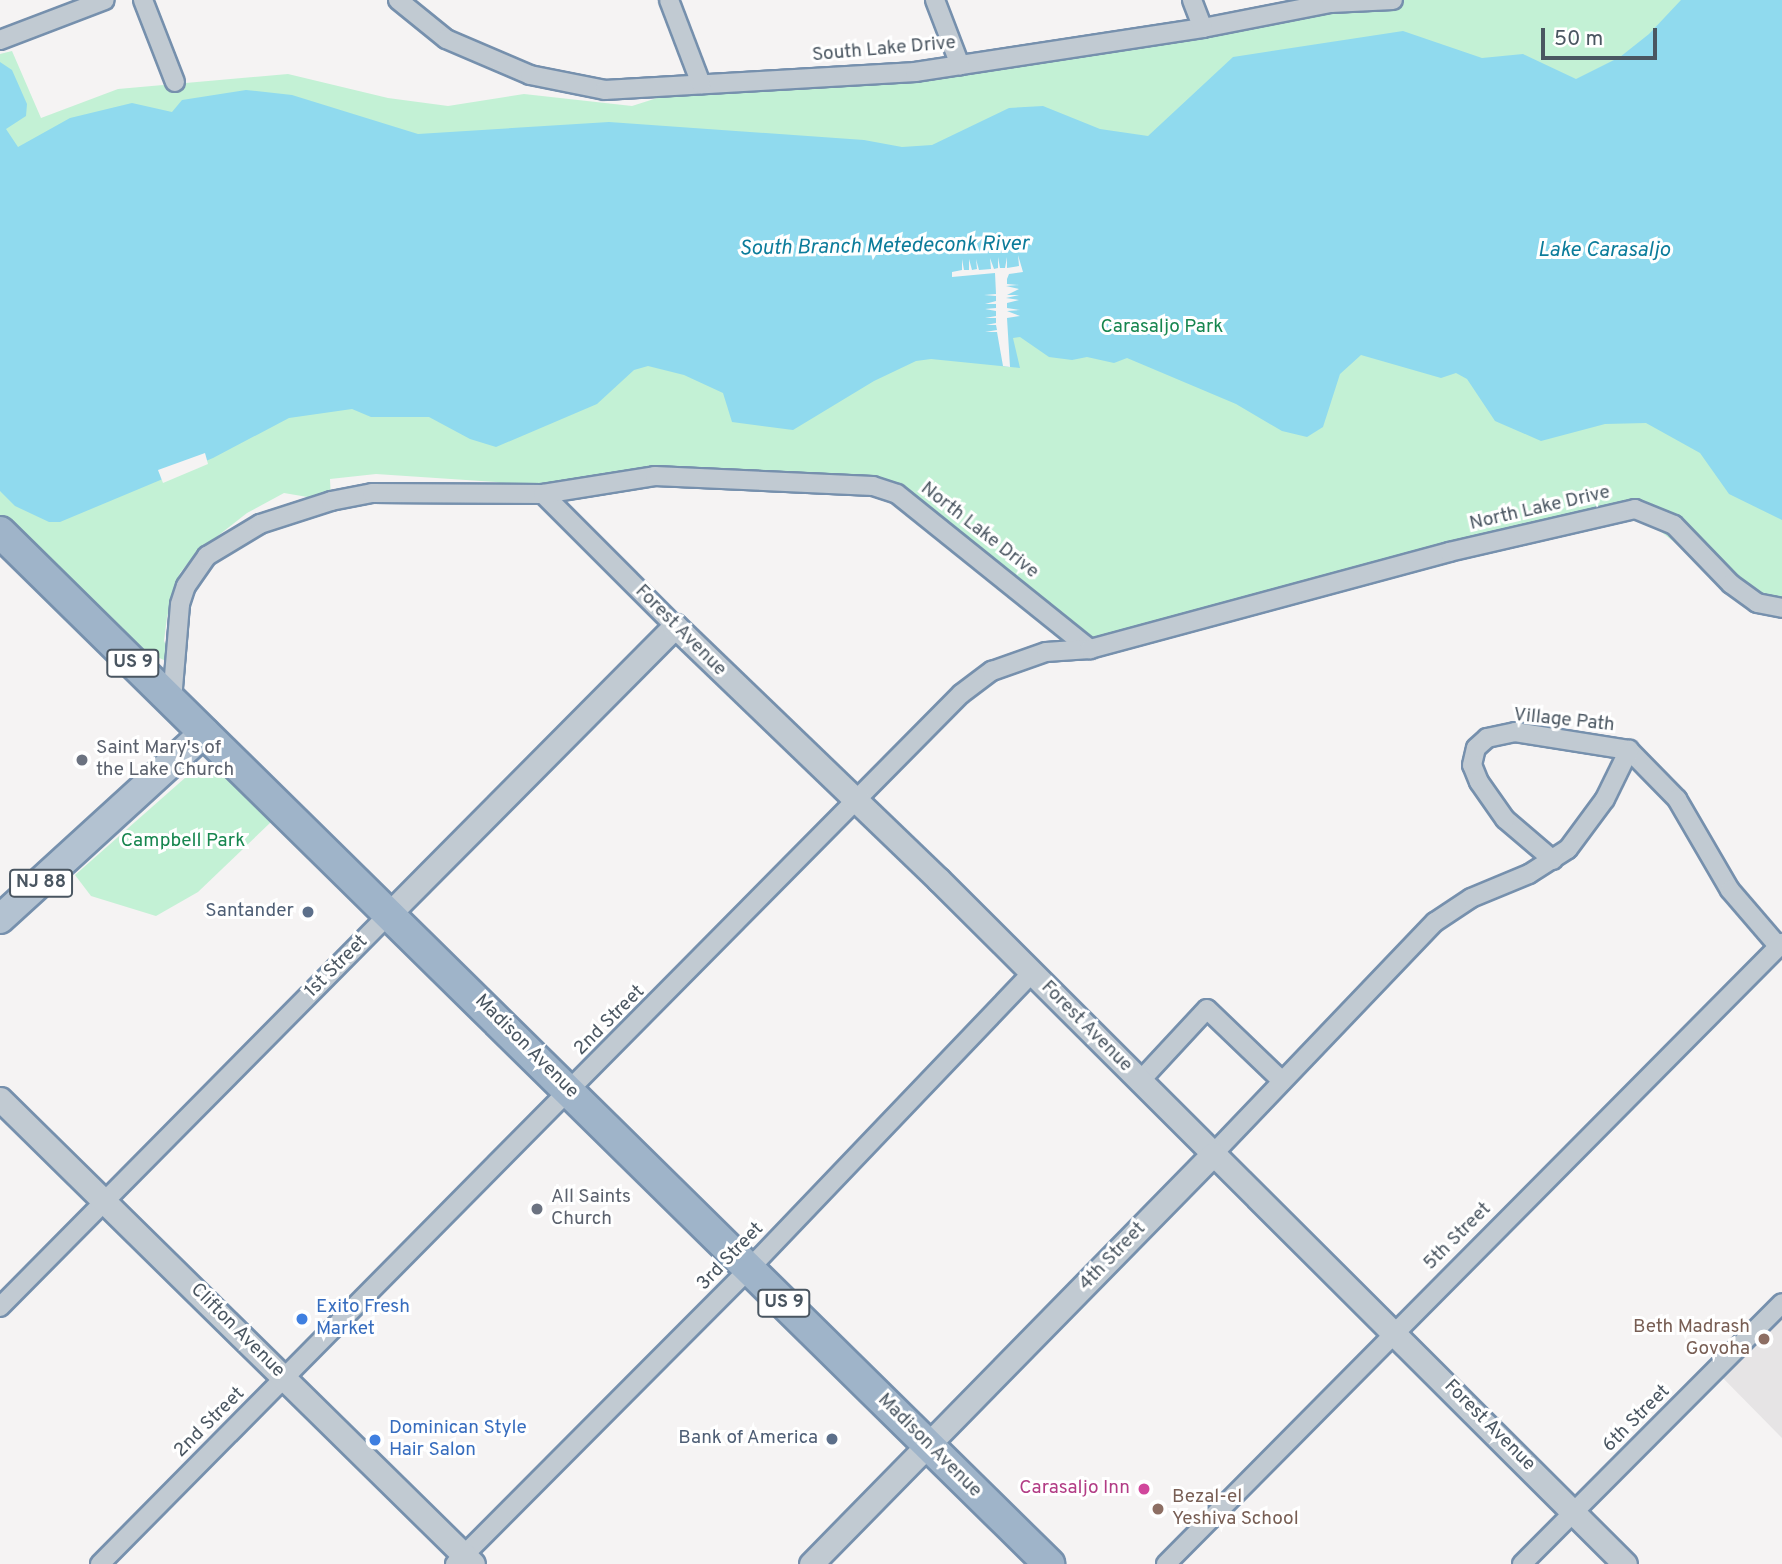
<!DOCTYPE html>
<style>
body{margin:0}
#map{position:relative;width:1782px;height:1564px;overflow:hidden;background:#f5f3f3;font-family:Overpass,sans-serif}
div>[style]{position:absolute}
.education>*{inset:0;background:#e6e4e5}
.green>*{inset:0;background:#c3f1d5}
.water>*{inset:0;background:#90daee}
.pier>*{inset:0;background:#f5f3f3}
.roads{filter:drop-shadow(2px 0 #7690ad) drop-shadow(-2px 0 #7690ad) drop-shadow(0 2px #7690ad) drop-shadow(0 -2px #7690ad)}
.minor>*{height:18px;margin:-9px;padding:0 9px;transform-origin:9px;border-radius:9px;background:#c1cad2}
.tertiary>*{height:23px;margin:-11.5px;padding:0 11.5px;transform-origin:11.5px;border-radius:11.5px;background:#c1cad2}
.primary>*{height:28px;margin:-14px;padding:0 14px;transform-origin:14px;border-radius:14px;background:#b3c2d1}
.trunk>*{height:30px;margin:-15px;padding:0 15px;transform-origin:15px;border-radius:15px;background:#9fb4c9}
.dots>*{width:19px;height:19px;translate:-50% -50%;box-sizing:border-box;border:4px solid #fff;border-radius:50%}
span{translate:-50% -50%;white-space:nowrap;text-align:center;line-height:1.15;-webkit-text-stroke:6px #fff;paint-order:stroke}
.shield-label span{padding:2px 5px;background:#fff;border:2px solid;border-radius:5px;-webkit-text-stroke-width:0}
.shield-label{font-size:18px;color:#4a5661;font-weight:700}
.street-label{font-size:19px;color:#4a5661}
.park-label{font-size:19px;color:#17864f}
.worship-label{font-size:19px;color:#5b616d}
.left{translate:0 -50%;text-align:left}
.service-label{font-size:19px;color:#4e5e75}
.right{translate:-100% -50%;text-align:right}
.shop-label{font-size:19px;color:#366cbe}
.education-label{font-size:19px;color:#785e54}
.hotel-label{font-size:19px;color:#b23c85}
.water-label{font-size:21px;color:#0c7c9b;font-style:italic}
.scale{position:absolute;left:1541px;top:28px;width:116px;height:32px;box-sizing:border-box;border:4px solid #4a5661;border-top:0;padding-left:9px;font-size:21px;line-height:24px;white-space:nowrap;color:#4a5661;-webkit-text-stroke:5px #fff;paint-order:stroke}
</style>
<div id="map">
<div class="education">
<div style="clip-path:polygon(1782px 1303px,1782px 1438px,1715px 1370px)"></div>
</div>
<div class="green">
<div style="clip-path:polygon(1393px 0,1782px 0,1782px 608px,1748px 600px,1632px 509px,1090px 649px,897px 494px,661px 476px,543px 494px,496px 482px,376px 474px,330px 479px,331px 501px,284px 493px,247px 513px,196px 553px,180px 573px,167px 617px,164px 641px,175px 665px,137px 648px,0 517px,0 54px,12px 51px,41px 118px,118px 89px,288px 74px,388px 98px,448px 106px,524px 94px,632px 106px,701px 84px,915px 72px)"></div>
<div style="clip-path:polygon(207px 770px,226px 777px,271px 822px,198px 892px,156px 916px,91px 896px,75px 875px,186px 777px)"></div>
</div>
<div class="water">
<div style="clip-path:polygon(1681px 0,1782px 0,1782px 520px,1729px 494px,1700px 453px,1646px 423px,1605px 424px,1541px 441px,1495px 421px,1467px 379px,1456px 373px,1441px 378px,1361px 355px,1340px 374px,1323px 427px,1307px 437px,1282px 431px,1236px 404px,1127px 358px,1114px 363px,1087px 357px,1072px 360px,1049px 357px,1020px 337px,1013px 338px,1020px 368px,931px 359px,916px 361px,874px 381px,793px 430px,732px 422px,723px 393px,684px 375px,648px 366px,634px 370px,597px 404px,496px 447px,470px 439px,429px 417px,371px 417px,352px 409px,289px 418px,213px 458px,60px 522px,49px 522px,15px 506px,0 491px,0 62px,12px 70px,27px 104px,26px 116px,6px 129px,18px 147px,70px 118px,132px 103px,172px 112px,182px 100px,246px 90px,292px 95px,418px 134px,609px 122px,864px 140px,902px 147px,932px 145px,1009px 108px,1043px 106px,1100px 129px,1148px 136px,1233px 57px,1403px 31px,1482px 58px,1523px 54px,1576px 79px,1620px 57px,1649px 34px)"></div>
</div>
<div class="pier">
<div style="clip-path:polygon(1018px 255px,1023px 272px,1009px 274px,1007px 279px,1007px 284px,1019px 285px,1006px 286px,1019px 289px,1007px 295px,1019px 295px,1006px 298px,1019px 300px,1007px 303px,1007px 308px,1020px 310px,1007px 311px,1020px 316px,1007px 318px,1010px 367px,1003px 366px,997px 332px,985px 332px,997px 330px,996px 325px,986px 325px,996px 323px,996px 318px,985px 318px,996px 316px,996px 311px,985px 309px,996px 308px,996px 304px,985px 304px,996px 301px,996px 296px,984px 295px,996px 294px,995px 273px,952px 277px,952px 272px,962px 270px,962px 259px,964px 270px,969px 270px,969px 259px,972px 270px,977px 269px,976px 259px,979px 270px,991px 269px,990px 258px,994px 269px,998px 268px,998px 257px,1000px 268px,1005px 268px,1007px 257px,1007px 268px,1019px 266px)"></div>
<div style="clip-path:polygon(205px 453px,208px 464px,163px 483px,158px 470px)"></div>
</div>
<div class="roads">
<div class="minor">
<div style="left:143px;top:0;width:88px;rotate:68.7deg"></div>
<div style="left:398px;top:0;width:62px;rotate:39.1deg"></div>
<div style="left:446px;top:39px;width:91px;rotate:23.2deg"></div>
<div style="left:530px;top:75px;width:76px;rotate:11.3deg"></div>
<div style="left:605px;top:90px;width:311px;rotate:-3.3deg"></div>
<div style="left:915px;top:72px;width:291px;rotate:-8.7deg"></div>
<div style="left:1203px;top:28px;width:130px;rotate:-11.1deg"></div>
<div style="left:1331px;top:3px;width:62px;rotate:-2.8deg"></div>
<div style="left:669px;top:0;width:90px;rotate:69.1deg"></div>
<div style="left:935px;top:0;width:70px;rotate:69deg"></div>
<div style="left:1192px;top:0;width:30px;rotate:69deg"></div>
<div style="left:0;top:40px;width:112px;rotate:-20.9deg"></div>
<div style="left:543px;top:494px;width:187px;rotate:45deg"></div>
<div style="left:172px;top:700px;width:96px;rotate:-85.2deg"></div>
<div style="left:180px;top:604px;width:19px;rotate:-72deg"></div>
<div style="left:186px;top:586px;width:37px;rotate:-55deg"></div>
<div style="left:207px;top:556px;width:62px;rotate:-31.1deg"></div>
<div style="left:260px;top:524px;width:75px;rotate:-17.9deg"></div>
<div style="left:331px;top:501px;width:42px;rotate:-11deg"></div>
<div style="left:372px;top:493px;width:171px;rotate:0.3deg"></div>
<div style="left:543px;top:494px;width:113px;rotate:-9.1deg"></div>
<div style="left:655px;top:476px;width:218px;rotate:2.6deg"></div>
<div style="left:873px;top:486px;width:25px;rotate:18deg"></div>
<div style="left:897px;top:494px;width:248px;rotate:38.8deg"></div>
<div style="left:1553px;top:860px;width:63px;rotate:-139.5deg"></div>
<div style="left:1505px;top:819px;width:45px;rotate:-125.1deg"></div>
<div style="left:1479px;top:782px;width:18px;rotate:-112deg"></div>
<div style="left:1472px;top:765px;width:17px;rotate:-77deg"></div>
<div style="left:1476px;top:748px;width:15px;rotate:-42deg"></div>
<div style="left:1487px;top:738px;width:29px;rotate:-12deg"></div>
<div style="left:1515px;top:732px;width:115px;rotate:9deg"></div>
<div style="left:1629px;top:750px;width:69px;rotate:45.6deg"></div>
<div style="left:1677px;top:799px;width:105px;rotate:59.8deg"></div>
<div style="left:1730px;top:890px;width:75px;rotate:49.3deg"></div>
<div style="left:1140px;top:1081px;width:98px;rotate:-47.1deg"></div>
<div style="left:1207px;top:1009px;width:104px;rotate:43.8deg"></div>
<div style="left:1213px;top:1154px;width:321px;rotate:-46.3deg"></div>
<div style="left:1435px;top:922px;width:43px;rotate:-33.7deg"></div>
<div style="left:1471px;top:898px;width:63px;rotate:-22.5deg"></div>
<div style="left:1529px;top:874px;width:46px;rotate:-32.7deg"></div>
<div style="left:1568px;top:849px;width:62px;rotate:-53.5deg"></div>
<div style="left:1605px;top:799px;width:55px;rotate:-63.9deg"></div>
<div style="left:0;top:1307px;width:556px;rotate:-45.29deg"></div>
<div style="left:100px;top:1564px;width:1224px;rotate:-45.3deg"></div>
<div style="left:961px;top:694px;width:39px;rotate:-37deg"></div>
<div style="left:992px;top:671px;width:57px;rotate:-19.4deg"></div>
<div style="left:1046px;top:652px;width:44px;rotate:-3.9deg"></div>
<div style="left:1090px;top:649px;width:372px;rotate:-15.1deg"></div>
<div style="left:1449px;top:552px;width:191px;rotate:-13deg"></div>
<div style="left:1635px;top:509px;width:42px;rotate:22.3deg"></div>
<div style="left:1674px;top:525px;width:82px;rotate:46deg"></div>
<div style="left:1731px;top:584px;width:32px;rotate:36deg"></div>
<div style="left:1757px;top:603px;width:25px;rotate:11deg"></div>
<div style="left:455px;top:1564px;width:416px;rotate:-45.1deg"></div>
<div style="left:749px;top:1269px;width:410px;rotate:-46.3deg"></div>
<div style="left:1166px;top:1564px;width:875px;rotate:-45.23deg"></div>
<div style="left:1522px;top:1564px;width:368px;rotate:-45.1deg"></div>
</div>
<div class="tertiary">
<div style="left:391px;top:912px;width:403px;rotate:-45.2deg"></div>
<div style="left:675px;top:626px;width:365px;rotate:43.9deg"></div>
<div style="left:938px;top:879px;width:970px;rotate:44.92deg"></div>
<div style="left:0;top:1099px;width:663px;rotate:44.51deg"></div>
<div style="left:811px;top:1564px;width:574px;rotate:-45.56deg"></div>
</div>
<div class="primary">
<div style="left:0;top:919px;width:277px;rotate:-42.4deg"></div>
</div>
<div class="trunk">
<div style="left:0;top:532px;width:1472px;rotate:44.53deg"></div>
</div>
</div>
<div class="dots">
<div style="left:82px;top:760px;background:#6b7280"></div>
<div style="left:308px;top:912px;background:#5c6f8a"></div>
<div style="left:537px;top:1209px;background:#6b7280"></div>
<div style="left:302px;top:1319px;background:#3f7fe0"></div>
<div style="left:1764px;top:1339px;background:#8d6e63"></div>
<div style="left:832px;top:1439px;background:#5c6f8a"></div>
<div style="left:375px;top:1440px;background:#3f7fe0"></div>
<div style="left:1144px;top:1489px;background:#d1479c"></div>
<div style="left:1158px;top:1509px;background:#8d6e63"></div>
</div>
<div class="shield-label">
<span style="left:133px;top:663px">US 9</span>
<span style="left:41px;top:883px">NJ 88</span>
<span style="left:784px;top:1303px">US 9</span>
</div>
<div class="street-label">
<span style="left:884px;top:50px;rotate:-5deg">South Lake Drive</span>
<span style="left:1540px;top:509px;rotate:-13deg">North Lake Drive</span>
<span style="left:979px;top:531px;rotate:38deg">North Lake Drive</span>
<span style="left:680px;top:631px;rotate:45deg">Forest Avenue</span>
<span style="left:1564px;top:721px;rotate:6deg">Village Path</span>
<span style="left:337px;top:967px;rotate:-45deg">1st Street</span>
<span style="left:610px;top:1021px;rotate:-45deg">2nd Street</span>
<span style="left:1086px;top:1027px;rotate:45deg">Forest Avenue</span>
<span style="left:526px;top:1047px;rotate:45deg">Madison Avenue</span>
<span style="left:1458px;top:1237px;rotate:-45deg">5th Street</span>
<span style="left:731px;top:1257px;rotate:-46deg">3rd Street</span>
<span style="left:1113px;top:1257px;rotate:-46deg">4th Street</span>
<span style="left:237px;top:1331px;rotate:45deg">Clifton Avenue</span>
<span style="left:1637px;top:1419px;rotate:-45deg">6th Street</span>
<span style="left:210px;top:1423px;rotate:-45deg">2nd Street</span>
<span style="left:1489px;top:1426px;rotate:45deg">Forest Avenue</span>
<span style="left:929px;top:1446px;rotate:45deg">Madison Avenue</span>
</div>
<div class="park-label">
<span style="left:1162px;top:328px">Carasaljo Park</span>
<span style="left:183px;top:842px">Campbell Park</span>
</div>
<div class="worship-label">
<span class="left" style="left:96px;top:760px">Saint Mary's of<br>the Lake Church</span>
<span class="left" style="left:551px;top:1209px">All Saints<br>Church</span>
</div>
<div class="service-label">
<span class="right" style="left:294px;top:912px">Santander</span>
<span class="right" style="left:818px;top:1439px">Bank of America</span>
</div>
<div class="shop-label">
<span class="left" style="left:316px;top:1319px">Exito Fresh<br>Market</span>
<span class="left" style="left:389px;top:1440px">Dominican Style<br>Hair Salon</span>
</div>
<div class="education-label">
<span class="right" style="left:1750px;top:1339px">Beth Madrash<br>Govoha</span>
<span class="left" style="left:1172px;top:1509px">Bezal-el<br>Yeshiva School</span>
</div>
<div class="hotel-label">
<span class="right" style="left:1130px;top:1489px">Carasaljo Inn</span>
</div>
<div class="water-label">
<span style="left:884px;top:247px;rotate:-1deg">South Branch Metedeconk River</span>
<span style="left:1604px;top:251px">Lake Carasaljo</span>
</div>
<div class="scale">50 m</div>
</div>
